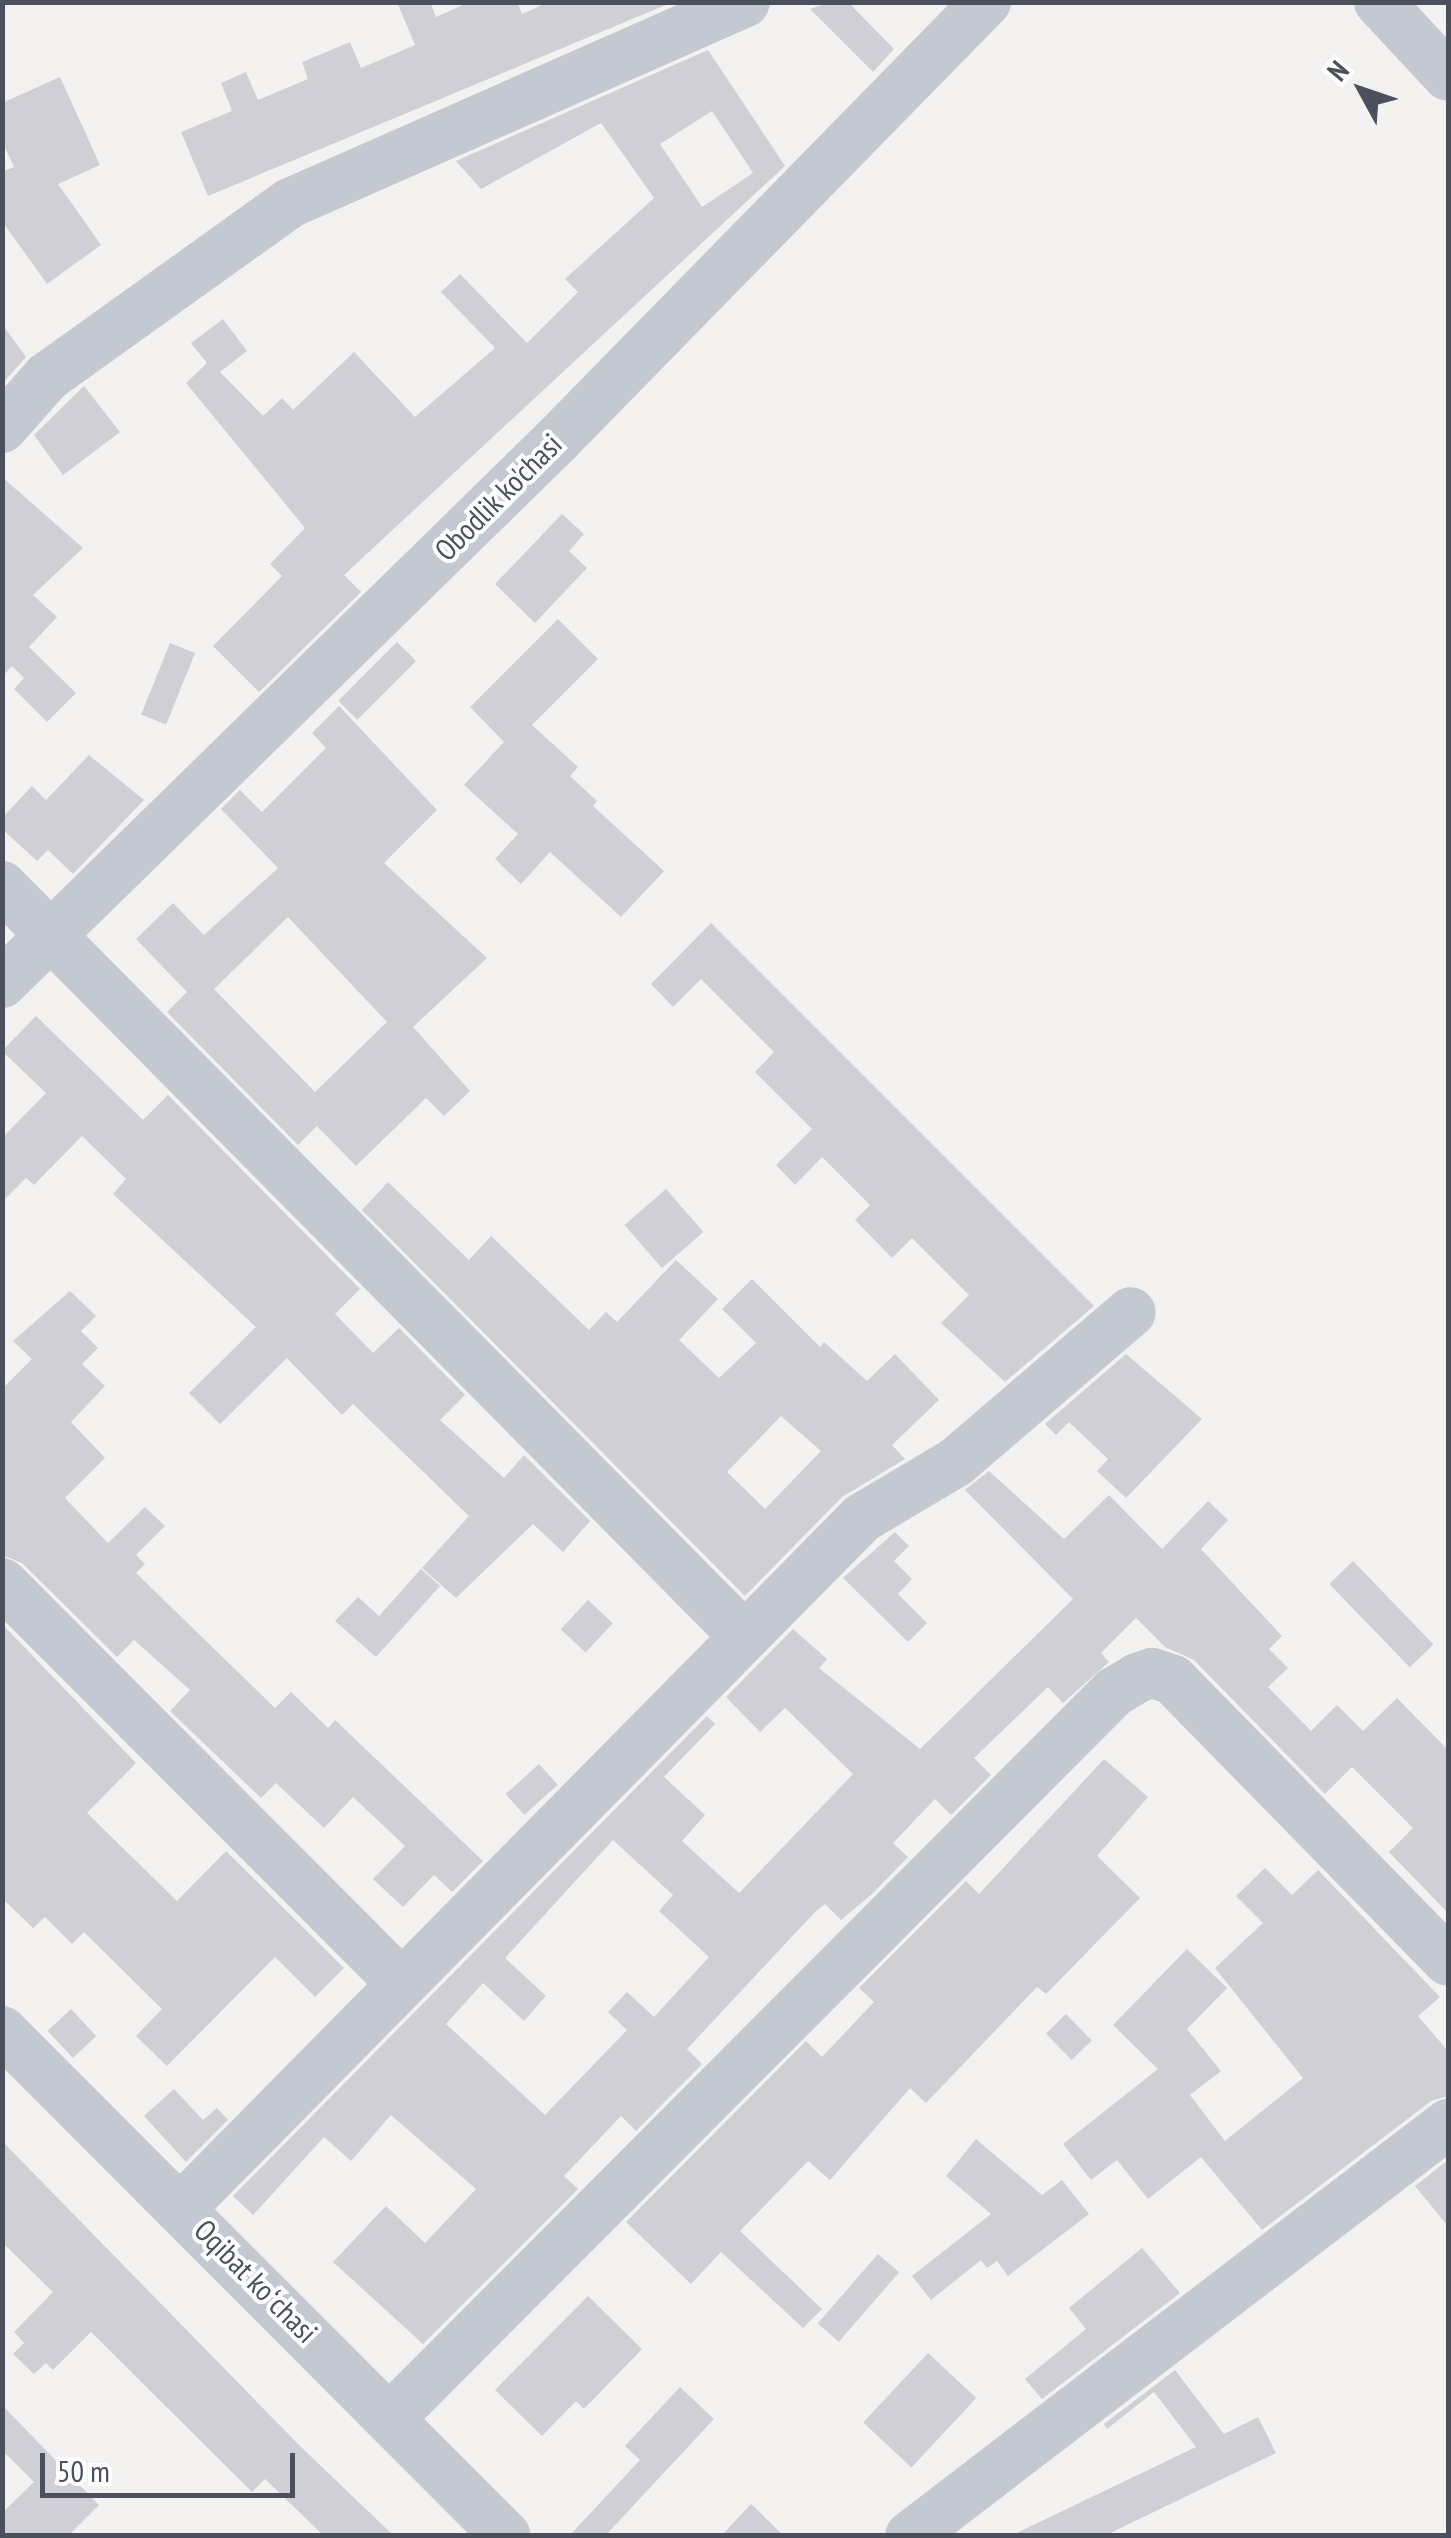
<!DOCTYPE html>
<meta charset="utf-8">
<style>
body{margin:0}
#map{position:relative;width:1451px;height:2538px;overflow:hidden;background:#f3f2f1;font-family:"PT Sans Narrow",sans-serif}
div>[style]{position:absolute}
.building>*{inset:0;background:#cfcfd5;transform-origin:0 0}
.minor>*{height:50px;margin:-25px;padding:0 25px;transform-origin:25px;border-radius:25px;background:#c3c8d1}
span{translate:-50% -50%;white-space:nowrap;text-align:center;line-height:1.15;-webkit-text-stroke:8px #fff;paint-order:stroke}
.street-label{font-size:30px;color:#4b505c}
.frame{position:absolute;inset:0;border:5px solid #4b505c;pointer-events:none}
.north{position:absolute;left:1311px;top:40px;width:100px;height:100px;-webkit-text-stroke:8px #fff;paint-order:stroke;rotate:310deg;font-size:28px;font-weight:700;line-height:40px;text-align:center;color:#4b505c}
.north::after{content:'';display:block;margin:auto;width:35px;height:45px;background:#4b505c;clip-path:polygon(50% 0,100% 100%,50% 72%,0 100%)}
.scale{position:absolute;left:40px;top:2453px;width:255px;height:45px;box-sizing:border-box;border:5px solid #4b505c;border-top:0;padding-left:12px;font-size:30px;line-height:35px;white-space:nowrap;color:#4b505c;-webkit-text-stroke:8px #fff;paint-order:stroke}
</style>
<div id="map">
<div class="building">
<div style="clip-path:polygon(397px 2px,430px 2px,436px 17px,470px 2px,517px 2px,522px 14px,549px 2px,673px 2px,208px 196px,181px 132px,232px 111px,221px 83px,246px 72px,258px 100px,308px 79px,302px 62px,350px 42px,361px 68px,415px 45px)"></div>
<div style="clip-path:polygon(832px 2px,848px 2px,894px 49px,873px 72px,810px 9px)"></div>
<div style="clip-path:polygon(evenodd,708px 50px,785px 166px,344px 575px,361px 592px,259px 692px,213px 646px,282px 576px,270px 564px,305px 528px,186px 383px,207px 363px,191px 343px,223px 319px,247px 351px,220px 372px,263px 416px,282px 398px,293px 410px,354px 352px,415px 417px,495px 348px,441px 292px,460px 274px,527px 343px,578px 292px,565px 279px,654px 198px,601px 123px,481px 189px,456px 161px,708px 50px,712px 111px,753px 173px,702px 207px,660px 144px,712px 111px)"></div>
<div style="clip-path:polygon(60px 77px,100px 165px,58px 184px,101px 245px,47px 284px,2px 221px,2px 172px,14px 167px,2px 141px,2px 103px)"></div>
<div style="clip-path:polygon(2px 324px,26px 357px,2px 384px)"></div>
<div style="clip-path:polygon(84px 386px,120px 432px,63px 475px,34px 435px)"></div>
<div style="clip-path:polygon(2px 477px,83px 548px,33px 595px,57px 617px,29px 647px,76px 693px,47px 722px,14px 689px,24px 678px,12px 666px,2px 677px)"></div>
<div style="clip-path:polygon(562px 514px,584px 534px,569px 551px,587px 568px,535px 623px,495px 584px)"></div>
<div style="clip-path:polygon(558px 619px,598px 659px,532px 725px,578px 767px,570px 776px,597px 801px,593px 806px,664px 871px,621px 917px,550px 852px,521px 884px,495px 859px,518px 834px,464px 785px,504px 742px,470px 707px)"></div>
<div style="left:397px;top:642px;width:27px;height:83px;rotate:45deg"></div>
<div style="left:170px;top:643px;width:27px;height:77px;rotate:22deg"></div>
<div style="clip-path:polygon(evenodd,339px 706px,437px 810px,384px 863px,487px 958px,413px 1027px,470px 1091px,444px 1116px,426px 1098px,356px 1166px,317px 1126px,298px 1145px,167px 1012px,187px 992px,136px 939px,173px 903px,204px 935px,278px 868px,221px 809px,240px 790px,262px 812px,326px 748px,312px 733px,339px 706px,288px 917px,387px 1022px,315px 1092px,214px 989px,288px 917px)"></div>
<div style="clip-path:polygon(89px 755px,144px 800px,73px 874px,48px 850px,37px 861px,2px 829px,2px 818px,32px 786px,46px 800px)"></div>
<div style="clip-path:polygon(711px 923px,1094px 1306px,1005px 1382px,941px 1323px,969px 1295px,912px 1238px,892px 1258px,855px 1220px,870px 1205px,822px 1157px,795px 1185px,776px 1165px,812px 1129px,755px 1072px,774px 1052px,701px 979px,673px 1007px,651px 984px)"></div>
<div style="clip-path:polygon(36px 1016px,143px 1120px,168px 1095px,360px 1289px,335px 1314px,373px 1353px,399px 1328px,465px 1395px,440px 1420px,504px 1478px,524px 1455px,590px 1521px,563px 1552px,533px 1524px,456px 1598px,422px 1568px,469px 1516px,353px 1404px,342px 1415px,287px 1358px,220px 1424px,189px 1393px,256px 1327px,113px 1194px,126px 1179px,82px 1136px,34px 1185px,26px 1178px,2px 1202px,2px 1138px,46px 1093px,2px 1051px)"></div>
<div style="clip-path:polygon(evenodd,388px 1182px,469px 1260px,491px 1236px,589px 1330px,606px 1312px,617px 1322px,676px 1260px,718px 1299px,679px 1340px,719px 1378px,756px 1343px,722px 1309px,752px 1279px,820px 1347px,824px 1342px,867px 1381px,895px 1354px,939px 1400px,892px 1445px,905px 1459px,842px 1497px,745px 1596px,362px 1210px,388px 1182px,781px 1416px,821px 1451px,765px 1509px,727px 1472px,781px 1416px)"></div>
<div style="left:666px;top:1189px;width:57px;height:55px;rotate:49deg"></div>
<div style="clip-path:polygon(70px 1291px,96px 1316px,81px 1331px,98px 1348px,82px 1364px,105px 1386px,71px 1422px,105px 1458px,65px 1498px,108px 1543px,145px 1507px,165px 1526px,136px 1555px,145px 1564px,136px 1573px,275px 1708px,291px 1692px,328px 1728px,335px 1720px,483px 1861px,452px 1892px,434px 1875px,403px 1907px,373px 1879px,405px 1846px,353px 1797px,324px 1828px,276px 1783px,261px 1798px,170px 1711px,190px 1690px,134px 1640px,117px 1657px,22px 1563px,2px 1555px,2px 1389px,32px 1359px,13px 1341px)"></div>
<div style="clip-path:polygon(1126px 1354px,1202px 1419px,1126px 1498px,1097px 1471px,1108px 1459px,1069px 1422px,1056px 1435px,1045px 1424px)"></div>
<div style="clip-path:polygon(evenodd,989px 1471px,1064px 1539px,1109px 1495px,1162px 1549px,1208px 1501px,1228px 1520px,1201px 1549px,1282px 1636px,1269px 1649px,1288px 1668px,1268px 1687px,1311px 1731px,1337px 1705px,1363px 1731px,1397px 1698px,1448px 1750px,1448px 1913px,1389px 1852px,1413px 1828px,1352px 1767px,1325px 1794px,1194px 1660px,1165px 1647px,1136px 1618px,1101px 1653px,1109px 1662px,1063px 1703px,1048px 1687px,974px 1758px,991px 1775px,951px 1815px,935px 1799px,893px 1843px,908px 1857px,872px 1894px,841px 1920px,825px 1904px,815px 1912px,687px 2049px,702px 2064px,636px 2131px,621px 2116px,564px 2176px,578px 2189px,423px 2344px,333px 2262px,386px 2206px,425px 2243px,476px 2189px,391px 2115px,351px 2161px,324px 2137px,253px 2215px,233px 2196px,707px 1716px,715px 1724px,664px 1777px,705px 1815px,682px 1841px,739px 1893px,853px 1774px,785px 1708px,760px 1732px,726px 1697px,793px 1629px,827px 1659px,819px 1668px,920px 1749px,1073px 1599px,965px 1490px,989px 1471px,613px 1840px,673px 1895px,659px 1911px,709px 1957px,654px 2017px,627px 1992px,608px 2012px,627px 2030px,545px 2115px,446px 2024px,483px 1983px,524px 2021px,546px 1996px,505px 1958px,613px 1840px)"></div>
<div style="clip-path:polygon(895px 1532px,909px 1546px,894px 1561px,912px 1579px,898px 1594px,927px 1623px,908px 1642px,843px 1578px)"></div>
<div style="left:1353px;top:1561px;width:116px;height:33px;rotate:46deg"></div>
<div style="clip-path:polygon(421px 1569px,440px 1586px,376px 1657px,335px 1621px,358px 1597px,379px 1616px)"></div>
<div style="left:588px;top:1600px;width:34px;height:40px;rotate:43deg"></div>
<div style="clip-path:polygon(2px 1624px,136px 1763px,87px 1813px,177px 1901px,226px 1851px,344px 1968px,315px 1997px,275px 1957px,167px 2066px,136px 2036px,162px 2009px,84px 1932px,72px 1944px,45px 1917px,33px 1928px,2px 1898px)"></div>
<div style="clip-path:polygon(1104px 1759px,1148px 1797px,1097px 1856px,1140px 1898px,1046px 1994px,1037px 1987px,926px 2103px,910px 2088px,830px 2180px,808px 2161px,740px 2231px,822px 2309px,803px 2328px,721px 2252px,691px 2284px,626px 2222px,806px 2041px,822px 2057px,874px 2002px,859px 1988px,966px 1881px,979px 1894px)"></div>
<div style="left:539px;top:1764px;width:28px;height:45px;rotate:48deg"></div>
<div style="clip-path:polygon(1265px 1868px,1292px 1895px,1318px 1870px,1440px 1997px,1418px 2016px,1448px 2051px,1448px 2096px,1431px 2101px,1262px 2230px,1201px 2157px,1148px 2199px,1117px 2160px,1091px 2180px,1063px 2144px,1158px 2069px,1113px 2025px,1187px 1949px,1227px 1988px,1187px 2029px,1221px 2071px,1190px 2095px,1225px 2141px,1303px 2078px,1215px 1968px,1263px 1923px,1236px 1896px)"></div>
<div style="left:71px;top:2009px;width:37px;height:32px;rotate:47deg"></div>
<div style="left:1066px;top:2014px;width:37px;height:28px;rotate:46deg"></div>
<div style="clip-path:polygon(174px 2089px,203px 2120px,217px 2108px,228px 2120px,186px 2162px,144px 2116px)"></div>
<div style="clip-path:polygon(976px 2139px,1042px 2195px,1062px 2180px,1089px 2214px,1008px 2276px,997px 2261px,987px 2268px,981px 2260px,931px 2300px,912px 2276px,991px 2214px,946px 2176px)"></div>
<div style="clip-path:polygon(2px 2141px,299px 2445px,394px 2536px,324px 2536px,265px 2479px,252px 2492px,91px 2332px,53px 2370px,46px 2363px,34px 2374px,13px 2354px,24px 2343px,14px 2332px,53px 2292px,2px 2242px)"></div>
<div style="clip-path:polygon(1448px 2160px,1448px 2226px,1415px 2186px)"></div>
<div style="clip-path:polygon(1142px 2248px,1180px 2293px,1042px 2399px,1025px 2379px,1086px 2329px,1069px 2308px)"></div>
<div style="left:878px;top:2254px;width:28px;height:92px;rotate:41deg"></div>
<div style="clip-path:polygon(588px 2296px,642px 2349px,584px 2409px,576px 2401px,542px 2436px,495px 2390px)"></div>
<div style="left:928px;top:2353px;width:66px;height:95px;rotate:43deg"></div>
<div style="clip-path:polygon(1175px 2370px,1224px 2434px,1258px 2417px,1276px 2453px,1104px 2536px,1010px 2536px,1196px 2447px,1154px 2392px,1107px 2429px,1104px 2424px)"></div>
<div style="clip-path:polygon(680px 2387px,714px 2419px,605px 2536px,569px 2536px,640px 2460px,625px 2446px)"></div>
<div style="clip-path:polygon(2px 2405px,99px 2505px,68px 2536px,2px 2536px,2px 2513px,34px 2482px,2px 2450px)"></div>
<div style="clip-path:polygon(751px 2504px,784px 2536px,721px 2536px)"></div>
</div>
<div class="minor">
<div style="left:1379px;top:2px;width:101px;rotate:47deg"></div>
<div style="left:2px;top:428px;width:68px;rotate:-48.6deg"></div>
<div style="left:47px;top:377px;width:299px;rotate:-35.6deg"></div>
<div style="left:290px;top:203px;width:497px;rotate:-23.8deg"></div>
<div style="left:2px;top:886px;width:1052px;rotate:45.31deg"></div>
<div style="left:2px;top:983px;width:778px;rotate:-44.37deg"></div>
<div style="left:558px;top:439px;width:612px;rotate:-45.6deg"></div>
<div style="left:2px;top:1583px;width:566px;rotate:45.07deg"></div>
<div style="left:2px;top:2031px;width:713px;rotate:45.06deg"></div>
<div style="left:182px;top:2207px;width:968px;rotate:-45.38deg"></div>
<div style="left:862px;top:1518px;width:109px;rotate:-30.8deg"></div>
<div style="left:956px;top:1462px;width:230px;rotate:-40.6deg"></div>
<div style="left:391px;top:2417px;width:1024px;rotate:-45.08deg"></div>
<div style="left:1114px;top:1692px;width:27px;rotate:-31deg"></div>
<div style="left:1137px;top:1678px;width:16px;rotate:-18deg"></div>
<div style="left:1152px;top:1673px;width:22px;rotate:18deg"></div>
<div style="left:1173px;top:1680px;width:393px;rotate:45.6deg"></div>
<div style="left:910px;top:2536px;width:678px;rotate:-37.44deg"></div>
</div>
<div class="street-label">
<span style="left:498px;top:497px;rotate:-45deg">Obodlik ko'chasi</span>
<span style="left:256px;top:2281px;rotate:45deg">Oqibat koʻchasi</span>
</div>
<div class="frame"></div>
<div class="north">N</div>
<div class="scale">50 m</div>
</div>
